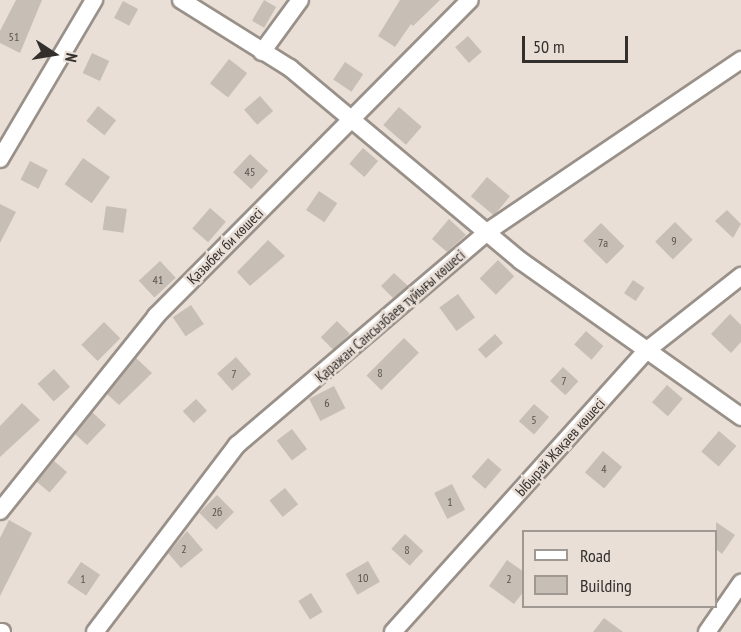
<!DOCTYPE html>
<meta charset="utf-8">
<style>
body{margin:0}
#map{position:relative;width:741px;height:632px;overflow:hidden;background:#e9dfd7;font-family:"PT Sans Narrow",sans-serif}
div>[style]{position:absolute}
.building>*{inset:0;background:#c7beb5;transform-origin:0 0}
.roads{filter:drop-shadow(2px 0 #999189) drop-shadow(-2px 0 #999189) drop-shadow(0 2px #999189) drop-shadow(0 -2px #999189)}
.minor>*{height:16px;margin:-8px;padding:0 8px;transform-origin:8px;border-radius:8px;background:#fff}
span{translate:-50% -50%;white-space:nowrap;text-align:center;line-height:1.15;-webkit-text-stroke:5px #e9dfd7;paint-order:stroke}
.number-label{font-size:12px;color:#58534e}
.number-label span{-webkit-text-stroke-width:0}
.street-label{font-size:15px;color:#332f2c}
.legend{position:absolute;left:522px;top:530px;width:195px;height:78px;box-sizing:border-box;background:#e9dfd7;border:2px solid #a09993;margin:0;padding:8px 10px;list-style:none;font-size:18px;color:#332f2c}
.legend li{display:flex;align-items:center;gap:12px;height:30px}
.legend b{width:30px;border:2px solid #a09993}
.north{position:absolute;left:24px;top:24px;width:60px;height:60px;-webkit-text-stroke:4px #e9dfd7;paint-order:stroke;rotate:102deg;font-size:16px;font-weight:700;line-height:24px;text-align:center;color:#332f2c}
.north::after{content:'';display:block;margin:auto;width:21px;height:27px;background:#332f2c;clip-path:polygon(50% 0,100% 100%,50% 72%,0 100%)}
.scale{position:absolute;left:522px;top:36px;width:106px;height:27px;box-sizing:border-box;border:3px solid #332f2c;border-top:0;padding-left:8px;font-size:18px;line-height:21px;white-space:nowrap;color:#332f2c;-webkit-text-stroke:4px #e9dfd7;paint-order:stroke}
</style>
<div id="map">
<div class="building">
<div style="clip-path:polygon(16px 0,42px 0,20px 53px,0 43px,0 31px)"></div>
<div style="left:264px;top:0;width:14px;height:24px;rotate:30deg"></div>
<div style="clip-path:polygon(400px 0,440px 0,413px 26px,411px 24px,395px 47px,378px 36px)"></div>
<div style="left:123px;top:1px;width:17px;height:19px;rotate:28deg"></div>
<div style="left:468px;top:36px;width:21px;height:17px;rotate:49deg"></div>
<div style="left:92px;top:53px;width:19px;height:22px;rotate:25deg"></div>
<div style="left:229px;top:59px;width:23px;height:31px;rotate:38deg"></div>
<div style="left:345px;top:62px;width:22px;height:21px;rotate:34deg"></div>
<div style="left:260px;top:96px;width:20px;height:21px;rotate:49deg"></div>
<div style="left:98px;top:106px;width:23px;height:19px;rotate:38deg"></div>
<div style="left:399px;top:107px;width:30px;height:24px;rotate:41deg"></div>
<div style="left:363px;top:148px;width:20px;height:21px;rotate:41deg"></div>
<div style="left:250px;top:154px;width:25px;height:25px;rotate:43deg"></div>
<div style="left:83px;top:158px;width:33px;height:32px;rotate:35deg"></div>
<div style="left:30px;top:161px;width:20px;height:21px;rotate:27deg"></div>
<div style="left:487px;top:177px;width:30px;height:25px;rotate:40deg"></div>
<div style="left:319px;top:191px;width:22px;height:23px;rotate:34deg"></div>
<div style="clip-path:polygon(0 204px,16px 212px,0 243px)"></div>
<div style="left:106px;top:206px;width:21px;height:24px;rotate:8deg"></div>
<div style="left:210px;top:208px;width:21px;height:27px;rotate:41deg"></div>
<div style="clip-path:polygon(727px 210px,741px 224px,733px 238px,715px 221px)"></div>
<div style="clip-path:polygon(449px 219px,466px 235px,447px 252px,432px 239px)"></div>
<div style="left:675px;top:222px;width:25px;height:28px;rotate:45deg"></div>
<div style="left:601px;top:223px;width:33px;height:25px;rotate:45deg"></div>
<div style="clip-path:polygon(268px 240px,285px 256px,250px 286px,237px 272px)"></div>
<div style="left:498px;top:260px;width:23px;height:26px;rotate:45deg"></div>
<div style="left:160px;top:261px;width:23px;height:29px;rotate:47deg"></div>
<div style="clip-path:polygon(394px 273px,408px 286px,393px 298px,381px 286px)"></div>
<div style="left:633px;top:280px;width:14px;height:16px;rotate:34deg"></div>
<div style="left:458px;top:294px;width:29px;height:23px;rotate:54deg"></div>
<div style="left:191px;top:305px;width:23px;height:22px;rotate:56deg"></div>
<div style="clip-path:polygon(730px 314px,741px 325px,741px 342px,731px 353px,711px 334px)"></div>
<div style="left:337px;top:321px;width:18px;height:23px;rotate:45deg"></div>
<div style="left:104px;top:322px;width:23px;height:32px;rotate:45deg"></div>
<div style="left:586px;top:331px;width:23px;height:18px;rotate:41deg"></div>
<div style="left:495px;top:334px;width:12px;height:23px;rotate:48deg"></div>
<div style="left:404px;top:338px;width:21px;height:53px;rotate:45deg"></div>
<div style="left:236px;top:357px;width:23px;height:25px;rotate:49deg"></div>
<div style="clip-path:polygon(136px 358px,152px 373px,119px 405px,107px 394px)"></div>
<div style="left:563px;top:367px;width:21px;height:19px;rotate:43deg"></div>
<div style="left:54px;top:369px;width:24px;height:22px;rotate:48deg"></div>
<div style="left:667px;top:385px;width:21px;height:23px;rotate:41deg"></div>
<div style="left:334px;top:386px;width:25px;height:28px;rotate:63deg"></div>
<div style="left:196px;top:399px;width:16px;height:18px;rotate:47deg"></div>
<div style="clip-path:polygon(22px 403px,40px 420px,0 457px,0 426px)"></div>
<div style="left:534px;top:404px;width:20px;height:23px;rotate:41deg"></div>
<div style="clip-path:polygon(92px 412px,106px 425px,87px 445px,75px 434px)"></div>
<div style="left:292px;top:429px;width:25px;height:19px;rotate:53deg"></div>
<div style="left:719px;top:431px;width:23px;height:27px;rotate:41deg"></div>
<div style="left:603px;top:451px;width:25px;height:28px;rotate:40deg"></div>
<div style="left:488px;top:458px;width:18px;height:25px;rotate:41deg"></div>
<div style="left:54px;top:461px;width:17px;height:27px;rotate:40deg"></div>
<div style="left:452px;top:484px;width:29px;height:20px;rotate:63deg"></div>
<div style="left:285px;top:488px;width:21px;height:20px;rotate:51deg"></div>
<div style="left:217px;top:495px;width:24px;height:25px;rotate:45deg"></div>
<div style="clip-path:polygon(9px 520px,32px 533px,0 596px,0 538px)"></div>
<div style="clip-path:polygon(716px 522px,735px 535px,722px 554px,716px 549px)"></div>
<div style="clip-path:polygon(187px 531px,203px 550px,181px 568px,168px 553px)"></div>
<div style="left:405px;top:534px;width:25px;height:20px;rotate:43deg"></div>
<div style="clip-path:polygon(507px 560px,524px 572px,524px 591px,514px 604px,489px 586px)"></div>
<div style="left:368px;top:561px;width:24px;height:26px;rotate:60deg"></div>
<div style="left:81px;top:562px;width:23px;height:25px;rotate:34deg"></div>
<div style="left:311px;top:593px;width:22px;height:15px;rotate:58deg"></div>
<div style="clip-path:polygon(604px 618px,623px 632px,593px 632px)"></div>
</div>
<div class="roads">
<div class="minor">
<div style="left:181px;top:0;width:128px;rotate:32deg"></div>
<div style="left:290px;top:68px;width:301px;rotate:39.9deg"></div>
<div style="left:521px;top:261px;width:270px;rotate:35.3deg"></div>
<div style="left:262px;top:52px;width:64px;rotate:-53.8deg"></div>
<div style="left:0;top:159px;width:185px;rotate:-59.4deg"></div>
<div style="left:0;top:511px;width:250px;rotate:-51.3deg"></div>
<div style="left:156px;top:316px;width:445px;rotate:-45.2deg"></div>
<div style="left:0;top:632px;width:2px"></div>
<div style="left:95px;top:632px;width:235px;rotate:-52.8deg"></div>
<div style="left:237px;top:445px;width:328px;rotate:-40.4deg"></div>
<div style="left:487px;top:232px;width:307px;rotate:-34.1deg"></div>
<div style="left:393px;top:632px;width:380px;rotate:-48deg"></div>
<div style="left:647px;top:350px;width:120px;rotate:-38.2deg"></div>
<div style="left:707px;top:632px;width:60px;rotate:-55.2deg"></div>
</div>
</div>
<div class="number-label">
<span style="left:14px;top:37px">51</span>
<span style="left:250px;top:172px">45</span>
<span style="left:674px;top:241px">9</span>
<span style="left:603px;top:243px">7а</span>
<span style="left:158px;top:280px">41</span>
<span style="left:380px;top:373px">8</span>
<span style="left:234px;top:374px">7</span>
<span style="left:564px;top:381px">7</span>
<span style="left:327px;top:403px">6</span>
<span style="left:534px;top:420px">5</span>
<span style="left:604px;top:469px">4</span>
<span style="left:450px;top:502px">1</span>
<span style="left:217px;top:512px">2б</span>
<span style="left:184px;top:549px">2</span>
<span style="left:407px;top:550px">8</span>
<span style="left:363px;top:578px">10</span>
<span style="left:83px;top:579px">1</span>
<span style="left:509px;top:579px">2</span>
</div>
<div class="street-label">
<span style="left:225px;top:246px;rotate:-45deg">Қазыбек би көшесі</span>
<span style="left:390px;top:316px;rotate:-41deg">Қаражан Сансызбаев тұйығы көшесі</span>
<span style="left:560px;top:447px;rotate:-48deg">Ыбырай Жақаев көшесі</span>
</div>
<ul class="legend">
<li><b style="height:8px;background:#fff"></b>Road</li>
<li><b style="height:16px;background:#c7beb5"></b>Building</li>
</ul>
<div class="north">N</div>
<div class="scale">50 m</div>
</div>
